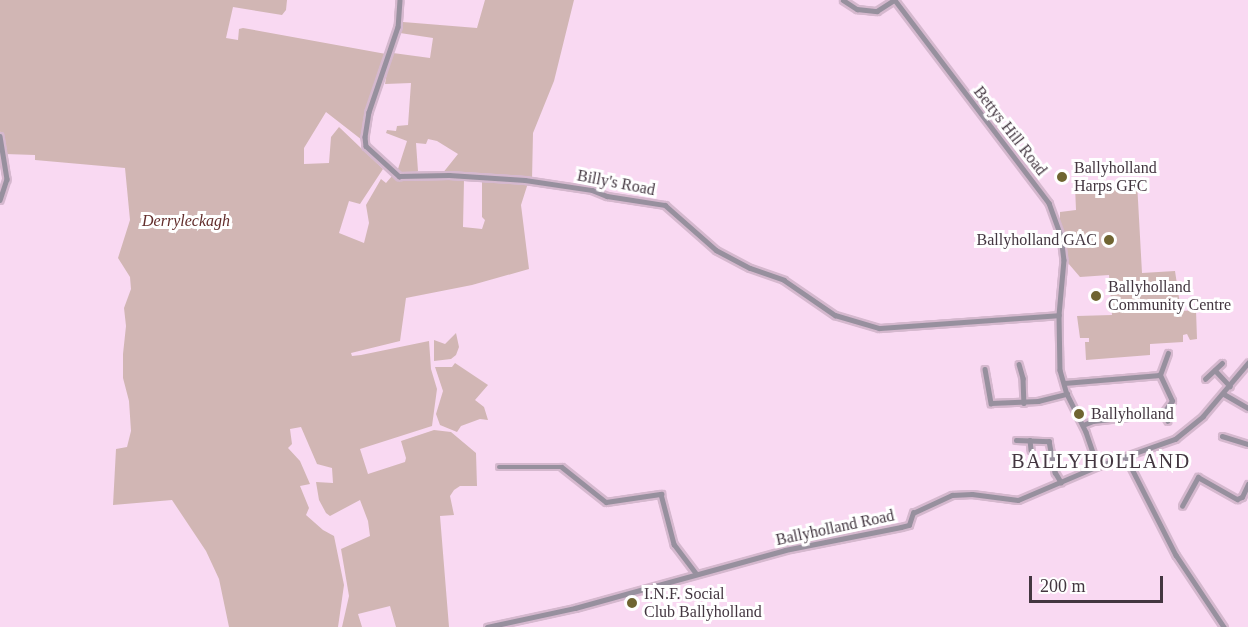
<!DOCTYPE html>
<style>
body{margin:0}
#map{position:relative;width:1248px;height:627px;overflow:hidden;background:#f9d9f2;font-family:"Times New Roman",serif}
div>[style]{position:absolute}
.green>*{inset:0;background:#d1b6b4}
.roads{filter:drop-shadow(2px 0 #d5b8ce) drop-shadow(-2px 0 #d5b8ce) drop-shadow(0 2px #d5b8ce) drop-shadow(0 -2px #d5b8ce)}
.minor>*{height:4.5px;margin:-2.25px;padding:0 2.25px;transform-origin:2.25px;border-radius:2.25px;background:#97909e}
.dots>*{width:16px;height:16px;translate:-50% -50%;box-sizing:border-box;border:3px solid #fff;border-radius:50%}
span{translate:-50% -50%;white-space:nowrap;text-align:center;line-height:1.15;-webkit-text-stroke:6px #fff;paint-order:stroke}
.street-label{font-size:16px;color:#433640}
.poi-label{font-size:16px;color:#433640}
.left{translate:0 -50%;text-align:left}
.right{translate:-100% -50%;text-align:right}
.park-label{font-size:16px;color:#632e2c;font-style:italic}
.quarter-label{font-size:20px;color:#433640;letter-spacing:1.5px}
.scale{position:absolute;left:1029px;top:576px;width:134px;height:27px;box-sizing:border-box;border:3px solid #433640;border-top:0;padding-left:8px;font-size:18px;line-height:21px;white-space:nowrap;color:#433640;-webkit-text-stroke:4px #fff;paint-order:stroke}
</style>
<div id="map">
<div class="green">
<div style="clip-path:polygon(0 0,287px 0,286px 10px,282px 15px,233px 7px,226px 38px,238px 40px,239px 29px,243px 28px,386px 54px,366px 113px,362px 140px,326px 112px,304px 148px,304px 164px,329px 163px,331px 137px,339px 127px,383px 169px,360px 204px,349px 201px,339px 233px,364px 243px,369px 223px,366px 205px,381px 179px,386px 183px,392px 176px,401px 179px,457px 176px,464px 180px,463px 227px,482px 229px,485px 220px,482px 217px,482px 178px,528px 183px,521px 205px,529px 269px,472px 285px,406px 298px,400px 341px,351px 353px,352px 356px,361px 355px,429px 341px,431px 369px,437px 389px,432px 426px,360px 449px,368px 474px,405px 462px,406px 458px,401px 441px,434px 430px,451px 432px,476px 453px,477px 486px,460px 486px,454px 490px,450px 496px,454px 515px,440px 516px,449px 627px,396px 627px,390px 606px,358px 614px,362px 627px,342px 627px,349px 596px,341px 549px,370px 536px,368px 521px,360px 500px,330px 516px,326px 513px,319px 500px,316px 482px,333px 483px,332px 468px,317px 464px,301px 427px,290px 429px,292px 444px,288px 448px,300px 461px,310px 484px,300px 486px,309px 508px,306px 515px,323px 530px,334px 536px,344px 585px,338px 627px,229px 627px,219px 579px,206px 551px,172px 500px,113px 505px,116px 449px,127px 447px,131px 431px,129px 401px,123px 378px,123px 354px,126px 326px,124px 308px,131px 289px,130px 277px,118px 258px,130px 220px,125px 168px,35px 160px,35px 155px,5px 154px,0 131px)"></div>
<div style="clip-path:polygon(485px 0,574px 0,554px 81px,533px 133px,532px 180px,469px 173px,442px 174px,458px 154px,437px 141px,428px 139px,426px 144px,416px 143px,418px 171px,413px 174px,397px 172px,407px 141px,386px 133px,387px 130px,396px 131px,397px 126px,408px 125px,411px 83px,385px 84px,388px 66px,393px 53px,430px 58px,433px 38px,400px 33px,403px 22px,477px 28px)"></div>
<div style="clip-path:polygon(1137px 182px,1142px 273px,1175px 271px,1181px 311px,1196px 310px,1197px 339px,1190px 340px,1187px 334px,1183px 335px,1183px 342px,1150px 344px,1150px 355px,1086px 360px,1085px 342px,1089px 342px,1089px 338px,1080px 338px,1077px 316px,1112px 315px,1109px 275px,1080px 277px,1068px 263px,1060px 227px,1060px 212px,1076px 210px,1075px 186px)"></div>
<div style="clip-path:polygon(456px 333px,459px 347px,456px 355px,451px 359px,434px 361px,434px 340px,445px 344px)"></div>
<div style="clip-path:polygon(455px 363px,488px 385px,475px 400px,484px 407px,488px 420px,480px 419px,461px 426px,457px 432px,440px 425px,436px 414px,443px 391px,435px 367px,452px 367px)"></div>
</div>
<div class="roads">
<div class="minor">
<div style="left:400px;top:0;width:27px;rotate:94deg"></div>
<div style="left:398px;top:27px;width:90px;rotate:108.8deg"></div>
<div style="left:369px;top:112px;width:25px;rotate:99deg"></div>
<div style="left:365px;top:137px;width:9px;rotate:84deg"></div>
<div style="left:366px;top:146px;width:45px;rotate:42.3deg"></div>
<div style="left:399px;top:176px;width:50px;rotate:-1.1deg"></div>
<div style="left:449px;top:175px;width:76px;rotate:3.8deg"></div>
<div style="left:525px;top:180px;width:68px;rotate:8.5deg"></div>
<div style="left:592px;top:190px;width:16px;rotate:22deg"></div>
<div style="left:607px;top:196px;width:59px;rotate:8.8deg"></div>
<div style="left:665px;top:205px;width:68px;rotate:41.4deg"></div>
<div style="left:716px;top:250px;width:38px;rotate:28deg"></div>
<div style="left:750px;top:268px;width:36px;rotate:19deg"></div>
<div style="left:784px;top:280px;width:62px;rotate:34.5deg"></div>
<div style="left:835px;top:315px;width:46px;rotate:16.5deg"></div>
<div style="left:879px;top:328px;width:180px;rotate:-4.1deg"></div>
<div style="left:843px;top:0;width:17px;rotate:33deg"></div>
<div style="left:857px;top:9px;width:20px;rotate:6deg"></div>
<div style="left:877px;top:11px;width:20px;rotate:-33deg"></div>
<div style="left:895px;top:0;width:255px;rotate:52.8deg"></div>
<div style="left:1049px;top:203px;width:35px;rotate:70deg"></div>
<div style="left:1061px;top:236px;width:24px;rotate:83deg"></div>
<div style="left:1064px;top:260px;width:55px;rotate:95.2deg"></div>
<div style="left:1059px;top:315px;width:55px;rotate:89deg"></div>
<div style="left:1060px;top:370px;width:25px;rotate:74deg"></div>
<div style="left:1067px;top:394px;width:42px;rotate:63.4deg"></div>
<div style="left:1086px;top:432px;width:36px;rotate:71deg"></div>
<div style="left:0;top:136px;width:44px;rotate:80.8deg"></div>
<div style="left:7px;top:179px;width:22px;rotate:108deg"></div>
<div style="left:1019px;top:364px;width:15px;rotate:74deg"></div>
<div style="left:1023px;top:378px;width:25px;rotate:88deg"></div>
<div style="left:985px;top:369px;width:35px;rotate:80deg"></div>
<div style="left:991px;top:403px;width:47px;rotate:-2.4deg"></div>
<div style="left:1038px;top:401px;width:30px;rotate:-14deg"></div>
<div style="left:1215px;top:370px;width:22px;rotate:47deg"></div>
<div style="left:1205px;top:379px;width:23px;rotate:-43deg"></div>
<div style="left:1064px;top:383px;width:96px;rotate:-4.8deg"></div>
<div style="left:1224px;top:394px;width:28px;rotate:30deg"></div>
<div style="left:1163px;top:413px;width:15px;rotate:-53deg"></div>
<div style="left:1172px;top:401px;width:29px;rotate:-115deg"></div>
<div style="left:1160px;top:375px;width:23px;rotate:-70deg"></div>
<div style="left:1163px;top:413px;width:9px;rotate:58deg"></div>
<div style="left:1083px;top:425px;width:11px;rotate:-22deg"></div>
<div style="left:1093px;top:421px;width:70px;rotate:-6.5deg"></div>
<div style="left:1222px;top:436px;width:27px;rotate:17deg"></div>
<div style="left:1016px;top:440px;width:33px;rotate:2deg"></div>
<div style="left:1049px;top:441px;width:32px;rotate:79deg"></div>
<div style="left:1055px;top:472px;width:12px;rotate:59deg"></div>
<div style="left:1030px;top:440px;width:10px;rotate:84deg"></div>
<div style="left:1126px;top:457px;width:110px;rotate:63deg"></div>
<div style="left:1176px;top:555px;width:87px;rotate:56.3deg"></div>
<div style="left:499px;top:467px;width:63px"></div>
<div style="left:562px;top:467px;width:56px;rotate:38.5deg"></div>
<div style="left:606px;top:502px;width:56px;rotate:-8.3deg"></div>
<div style="left:661px;top:494px;width:52px;rotate:75.4deg"></div>
<div style="left:674px;top:544px;width:36px;rotate:53deg"></div>
<div style="left:1182px;top:506px;width:33px;rotate:-61deg"></div>
<div style="left:1198px;top:477px;width:45px;rotate:29.4deg"></div>
<div style="left:1237px;top:499px;width:5px;rotate:-22deg"></div>
<div style="left:1242px;top:497px;width:14px;rotate:-65deg"></div>
<div style="left:487px;top:627px;width:90px;rotate:-12.2deg"></div>
<div style="left:575px;top:608px;width:218px;rotate:-15.4deg"></div>
<div style="left:785px;top:550px;width:118px;rotate:-11.2deg"></div>
<div style="left:901px;top:527px;width:8px;rotate:-14deg"></div>
<div style="left:909px;top:525px;width:13px;rotate:-72deg"></div>
<div style="left:913px;top:513px;width:43px;rotate:-24.8deg"></div>
<div style="left:952px;top:495px;width:20px;rotate:-3deg"></div>
<div style="left:972px;top:494px;width:46px;rotate:7.4deg"></div>
<div style="left:1018px;top:500px;width:87px;rotate:-23deg"></div>
<div style="left:1098px;top:466px;width:82px;rotate:-19.3deg"></div>
<div style="left:1175px;top:439px;width:36px;rotate:-39deg"></div>
<div style="left:1203px;top:416px;width:70px;rotate:-49.7deg"></div>
</div>
</div>
<div class="dots">
<div style="left:1062px;top:177px;background:#6f6431"></div>
<div style="left:1109px;top:240px;background:#6f6431"></div>
<div style="left:1096px;top:296px;background:#6f6431"></div>
<div style="left:1079px;top:414px;background:#6f6431"></div>
<div style="left:632px;top:603px;background:#6f6431"></div>
</div>
<div class="street-label">
<span style="left:1010px;top:131px;rotate:52deg">Bettys Hill Road</span>
<span style="left:616px;top:183px;rotate:11deg">Billy's Road</span>
<span style="left:835px;top:528px;rotate:-12deg">Ballyholland Road</span>
</div>
<div class="poi-label">
<span class="left" style="left:1074px;top:177px">Ballyholland<br>Harps GFC</span>
<span class="right" style="left:1097px;top:240px">Ballyholland GAC</span>
<span class="left" style="left:1108px;top:296px">Ballyholland<br>Community Centre</span>
<span class="left" style="left:1091px;top:414px">Ballyholland</span>
<span class="left" style="left:644px;top:603px">I.N.F. Social<br>Club Ballyholland</span>
</div>
<div class="park-label">
<span style="left:186px;top:221px">Derryleckagh</span>
</div>
<div class="quarter-label">
<span style="left:1101px;top:461px">BALLYHOLLAND</span>
</div>
<div class="scale">200 m</div>
</div>
